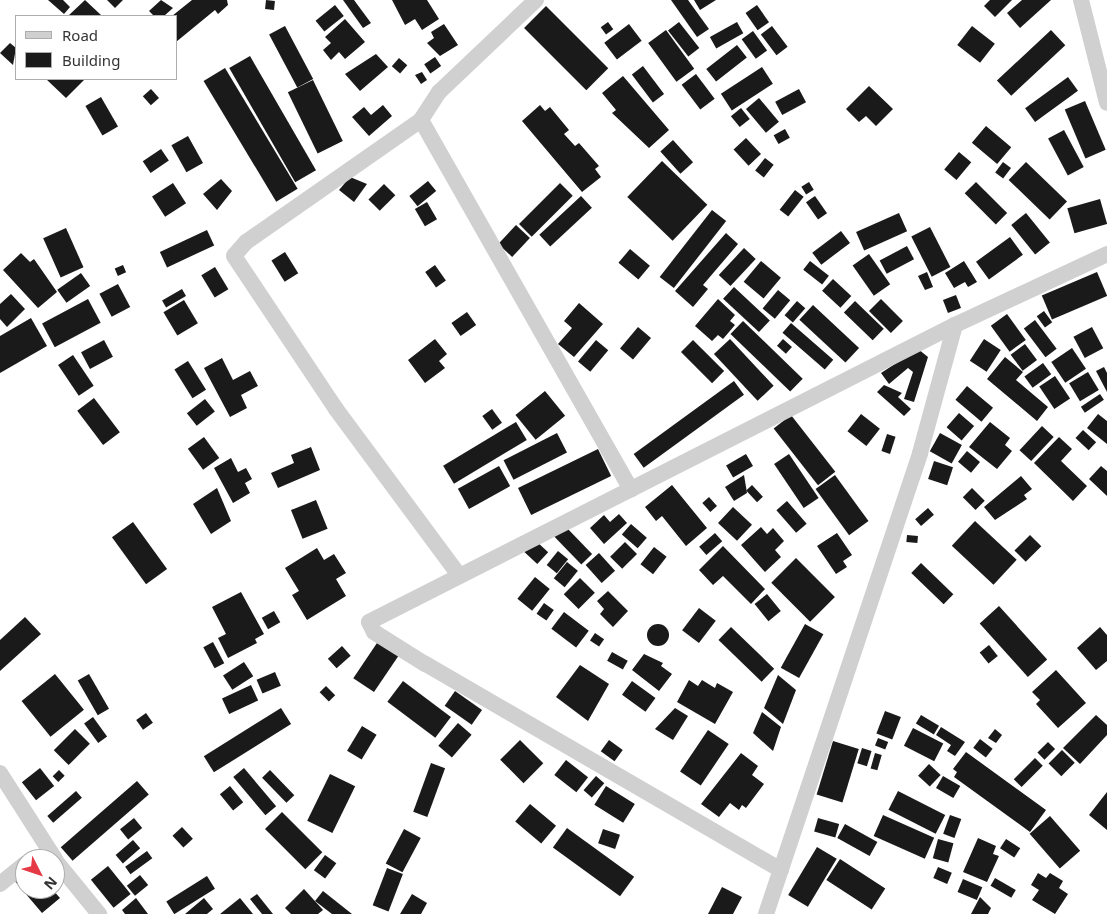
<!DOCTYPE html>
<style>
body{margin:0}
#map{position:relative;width:1107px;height:914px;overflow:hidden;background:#fff;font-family:"Noto Sans",sans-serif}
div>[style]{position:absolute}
.building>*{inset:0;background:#1a1a1a;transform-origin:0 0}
.round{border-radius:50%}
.minor>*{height:16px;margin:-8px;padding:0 8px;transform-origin:8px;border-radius:8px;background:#d0d0d0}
span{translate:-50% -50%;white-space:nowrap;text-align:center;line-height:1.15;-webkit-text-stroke:5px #fff;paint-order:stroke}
.legend{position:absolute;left:15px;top:15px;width:162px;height:65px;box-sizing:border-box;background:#fff;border:1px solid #adadad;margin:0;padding:6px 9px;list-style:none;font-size:15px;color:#333}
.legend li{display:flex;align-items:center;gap:10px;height:25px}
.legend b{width:25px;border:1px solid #adadad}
.north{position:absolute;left:15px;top:849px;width:50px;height:50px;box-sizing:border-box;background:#fff;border:1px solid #adadad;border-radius:50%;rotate:131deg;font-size:14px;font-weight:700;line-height:20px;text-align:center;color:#333}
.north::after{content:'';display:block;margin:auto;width:18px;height:22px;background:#e63946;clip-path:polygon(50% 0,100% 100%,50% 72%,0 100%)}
</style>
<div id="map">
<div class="building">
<div style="clip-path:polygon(48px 0,63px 0,70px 7px,64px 14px)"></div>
<div style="clip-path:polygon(85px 0,102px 16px,68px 16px)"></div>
<div style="clip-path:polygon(107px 0,123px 0,115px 8px)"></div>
<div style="clip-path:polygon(161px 0,173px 8px,164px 16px,154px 16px,149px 11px)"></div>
<div style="clip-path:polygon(192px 0,227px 0,228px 5px,218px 14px,215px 10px,176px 42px,176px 16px,172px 16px)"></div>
<div style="left:266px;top:0;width:9px;height:9px;rotate:6deg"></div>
<div style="clip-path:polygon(343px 0,354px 0,371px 23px,363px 28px)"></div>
<div style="clip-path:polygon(392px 0,427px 0,439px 19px,422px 30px,415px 19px,405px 25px)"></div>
<div style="clip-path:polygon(671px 0,688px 0,709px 29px,697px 37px)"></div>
<div style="clip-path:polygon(694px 0,716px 0,700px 10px)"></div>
<div style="clip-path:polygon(990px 0,1012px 0,995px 17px,984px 6px)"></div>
<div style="clip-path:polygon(1022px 0,1051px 0,1020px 28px,1007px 13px)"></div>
<div style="left:335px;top:5px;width:14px;height:25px;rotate:51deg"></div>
<div style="left:757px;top:5px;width:21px;height:14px;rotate:55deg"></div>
<div style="left:546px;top:6px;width:88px;height:31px;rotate:45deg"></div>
<div style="clip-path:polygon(345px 19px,365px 42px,345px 59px,339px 52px,331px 60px,323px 50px,331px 43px,325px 37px)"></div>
<div style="left:608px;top:22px;width:9px;height:9px;rotate:54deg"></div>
<div style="left:679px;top:22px;width:33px;height:14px;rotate:52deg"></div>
<div style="left:737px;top:22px;width:13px;height:31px;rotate:61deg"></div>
<div style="clip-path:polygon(444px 24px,458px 45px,440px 56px,427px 43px,434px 38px,431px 32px)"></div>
<div style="left:629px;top:24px;width:21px;height:31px;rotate:53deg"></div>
<div style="left:285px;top:26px;width:60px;height:18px;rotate:62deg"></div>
<div style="left:772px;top:26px;width:26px;height:14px;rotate:53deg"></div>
<div style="left:972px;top:26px;width:29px;height:24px;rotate:38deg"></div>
<div style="left:666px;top:30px;width:48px;height:22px;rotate:54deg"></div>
<div style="left:1051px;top:30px;width:21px;height:74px;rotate:47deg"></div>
<div style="left:753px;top:31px;width:24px;height:14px;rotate:54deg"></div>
<div style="clip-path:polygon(10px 43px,16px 48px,13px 65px,0 53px)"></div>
<div style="left:737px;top:45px;width:16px;height:39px;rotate:52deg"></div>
<div style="clip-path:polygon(376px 54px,388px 67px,360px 91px,345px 74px)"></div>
<div style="left:250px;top:56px;width:132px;height:24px;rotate:60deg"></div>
<div style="left:435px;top:57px;width:11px;height:13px;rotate:56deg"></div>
<div style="left:399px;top:58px;width:11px;height:11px;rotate:41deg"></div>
<div style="left:643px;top:66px;width:35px;height:14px;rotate:53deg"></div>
<div style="left:762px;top:67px;width:20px;height:49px;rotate:57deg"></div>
<div style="left:225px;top:68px;width:141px;height:25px;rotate:59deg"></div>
<div style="clip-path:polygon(422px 72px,427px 80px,421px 84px,415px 75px)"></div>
<div style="left:696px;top:74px;width:31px;height:18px;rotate:53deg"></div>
<div style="clip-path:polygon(623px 76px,669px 130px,649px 148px,612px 113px,616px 110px,602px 93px)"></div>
<div style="left:1068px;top:77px;width:17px;height:53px;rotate:54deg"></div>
<div style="clip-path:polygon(46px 79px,85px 79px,66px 98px)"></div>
<div style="left:313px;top:80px;width:68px;height:28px;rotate:64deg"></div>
<div style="clip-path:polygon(869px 86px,893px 109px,876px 126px,866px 116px,859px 122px,846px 109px)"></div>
<div style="left:151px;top:89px;width:12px;height:11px;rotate:48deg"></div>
<div style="left:799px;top:89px;width:15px;height:27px;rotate:62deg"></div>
<div style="left:101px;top:97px;width:34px;height:18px;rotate:60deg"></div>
<div style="left:759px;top:98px;width:31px;height:17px;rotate:50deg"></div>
<div style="left:1085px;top:101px;width:53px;height:22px;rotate:67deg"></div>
<div style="clip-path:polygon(383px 105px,392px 116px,369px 136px,352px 117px,364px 107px,371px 115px)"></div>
<div style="clip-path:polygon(540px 105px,545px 111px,550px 107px,569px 130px,564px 134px,575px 146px,579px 143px,599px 166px,595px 169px,601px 177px,582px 192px,522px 121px)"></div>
<div style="left:741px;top:108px;width:14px;height:13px;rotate:51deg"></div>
<div style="left:986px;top:126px;width:33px;height:22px;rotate:40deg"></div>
<div style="left:785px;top:129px;width:10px;height:13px;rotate:61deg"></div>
<div style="left:1064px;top:130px;width:42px;height:18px;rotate:62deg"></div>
<div style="left:188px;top:136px;width:31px;height:19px;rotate:61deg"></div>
<div style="left:746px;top:138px;width:22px;height:17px;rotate:47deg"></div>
<div style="left:673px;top:140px;width:30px;height:17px;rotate:48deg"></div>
<div style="left:161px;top:149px;width:14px;height:22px;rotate:56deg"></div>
<div style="left:959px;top:152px;width:16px;height:23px;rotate:40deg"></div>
<div style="left:765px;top:158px;width:11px;height:16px;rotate:38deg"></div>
<div style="left:662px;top:161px;width:63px;height:50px;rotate:44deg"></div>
<div style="left:1003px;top:162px;width:10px;height:13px;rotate:37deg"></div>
<div style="left:1026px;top:162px;width:57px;height:25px;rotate:44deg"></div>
<div style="clip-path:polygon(350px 177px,367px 184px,354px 202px,339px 190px)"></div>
<div style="clip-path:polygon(221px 179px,232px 191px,217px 210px,203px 194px)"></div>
<div style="left:428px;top:181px;width:13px;height:24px;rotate:51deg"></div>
<div style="left:809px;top:182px;width:9px;height:9px;rotate:58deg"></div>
<div style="left:976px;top:182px;width:44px;height:16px;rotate:45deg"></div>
<div style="left:173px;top:183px;width:24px;height:25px;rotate:57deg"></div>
<div style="left:560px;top:183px;width:18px;height:58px;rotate:45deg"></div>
<div style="left:384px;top:184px;width:16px;height:22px;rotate:45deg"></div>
<div style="left:795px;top:190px;width:11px;height:25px;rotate:38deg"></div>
<div style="left:581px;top:196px;width:16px;height:57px;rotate:47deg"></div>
<div style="left:815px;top:196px;width:21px;height:11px;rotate:55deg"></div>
<div style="left:1100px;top:199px;width:26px;height:34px;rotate:74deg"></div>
<div style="left:427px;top:202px;width:20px;height:14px;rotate:60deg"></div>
<div style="left:712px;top:210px;width:18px;height:85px;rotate:38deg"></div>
<div style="left:899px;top:213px;width:20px;height:47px;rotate:66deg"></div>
<div style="left:1026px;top:213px;width:38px;height:19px;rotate:51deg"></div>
<div style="left:516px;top:225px;width:19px;height:26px;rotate:43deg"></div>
<div style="left:930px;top:227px;width:45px;height:21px;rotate:63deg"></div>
<div style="left:66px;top:228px;width:43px;height:25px;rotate:66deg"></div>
<div style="left:207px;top:230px;width:17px;height:52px;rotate:65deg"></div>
<div style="left:841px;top:231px;width:15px;height:36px;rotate:53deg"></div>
<div style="clip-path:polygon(726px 233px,738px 244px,703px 285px,708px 289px,693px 307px,675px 291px)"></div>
<div style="left:1010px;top:237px;width:22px;height:42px;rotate:54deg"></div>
<div style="left:907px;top:246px;width:15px;height:31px;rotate:62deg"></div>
<div style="left:744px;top:248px;width:16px;height:37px;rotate:43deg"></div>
<div style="left:630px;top:249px;width:26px;height:18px;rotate:40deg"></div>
<div style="left:285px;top:252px;width:25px;height:16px;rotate:58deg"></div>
<div style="clip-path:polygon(21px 253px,30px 262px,34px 259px,57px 292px,38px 308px,3px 270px)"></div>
<div style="left:869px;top:254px;width:37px;height:20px;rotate:55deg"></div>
<div style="left:761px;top:261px;width:26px;height:27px;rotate:40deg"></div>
<div style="left:810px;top:261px;width:24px;height:11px;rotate:38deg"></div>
<div style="clip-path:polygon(964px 261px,977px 282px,968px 287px,965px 282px,954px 288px,945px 273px)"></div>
<div style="left:123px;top:265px;width:8px;height:9px;rotate:67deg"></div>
<div style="left:435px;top:265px;width:19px;height:12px;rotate:55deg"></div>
<div style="left:215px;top:267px;width:26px;height:16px;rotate:59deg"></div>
<div style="clip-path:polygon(927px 272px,933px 287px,925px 290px,918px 276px)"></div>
<div style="left:1097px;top:272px;width:26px;height:60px;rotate:67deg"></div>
<div style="left:81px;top:273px;width:16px;height:29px;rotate:55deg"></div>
<div style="left:833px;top:279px;width:25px;height:16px;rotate:43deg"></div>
<div style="left:118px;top:284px;width:26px;height:21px;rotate:62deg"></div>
<div style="left:734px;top:287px;width:49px;height:16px;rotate:43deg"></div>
<div style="left:182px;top:289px;width:8px;height:23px;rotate:60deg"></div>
<div style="left:778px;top:290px;width:16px;height:24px;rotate:40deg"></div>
<div style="clip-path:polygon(11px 294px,25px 309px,7px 327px,0 319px,0 304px)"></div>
<div style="left:956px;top:295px;width:14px;height:14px;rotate:69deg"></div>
<div style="left:88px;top:299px;width:27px;height:52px;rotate:62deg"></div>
<div style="clip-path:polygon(718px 299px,735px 315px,730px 321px,735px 325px,723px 339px,718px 335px,712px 341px,695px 326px)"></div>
<div style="left:881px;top:299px;width:31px;height:17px;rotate:45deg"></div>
<div style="left:184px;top:300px;width:27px;height:24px;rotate:59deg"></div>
<div style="left:797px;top:301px;width:11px;height:19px;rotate:41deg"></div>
<div style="left:855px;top:301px;width:40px;height:16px;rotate:44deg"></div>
<div style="clip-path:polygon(579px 303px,603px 324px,574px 357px,558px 344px,572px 328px,564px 321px)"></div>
<div style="left:813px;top:305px;width:63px;height:20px;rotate:43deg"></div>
<div style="left:1044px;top:311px;width:14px;height:9px;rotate:54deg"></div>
<div style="left:467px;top:312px;width:16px;height:19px;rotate:55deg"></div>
<div style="left:1007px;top:314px;width:32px;height:20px;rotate:54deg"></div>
<div style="clip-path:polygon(31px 318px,47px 346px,0 373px,0 336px)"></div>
<div style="left:1035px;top:320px;width:36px;height:14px;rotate:53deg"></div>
<div style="left:743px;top:321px;width:83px;height:18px;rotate:44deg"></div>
<div style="left:791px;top:323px;width:56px;height:13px;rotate:41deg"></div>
<div style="left:638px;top:327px;width:17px;height:28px;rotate:40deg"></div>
<div style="left:1092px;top:327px;width:24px;height:21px;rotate:62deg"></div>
<div style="clip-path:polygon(435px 339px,447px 354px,439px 361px,445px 368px,425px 383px,408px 360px)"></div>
<div style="left:730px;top:339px;width:64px;height:22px;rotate:47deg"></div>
<div style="left:783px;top:339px;width:12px;height:9px;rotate:42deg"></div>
<div style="left:984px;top:339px;width:20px;height:26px;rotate:33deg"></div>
<div style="left:104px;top:340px;width:19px;height:26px;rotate:62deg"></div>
<div style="left:596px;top:340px;width:16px;height:28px;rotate:40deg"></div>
<div style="left:693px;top:340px;width:44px;height:17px;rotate:45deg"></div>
<div style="left:1025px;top:344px;width:20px;height:18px;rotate:53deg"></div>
<div style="left:1072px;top:348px;width:25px;height:25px;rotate:56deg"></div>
<div style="clip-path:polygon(918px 349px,928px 357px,914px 402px,904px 399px,913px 372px,908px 368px,889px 384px,881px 373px)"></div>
<div style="left:73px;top:355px;width:37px;height:18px;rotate:56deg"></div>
<div style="clip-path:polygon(1005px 357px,1023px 372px,1016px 380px,1048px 407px,1037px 421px,987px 379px)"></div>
<div style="clip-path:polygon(222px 358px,233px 380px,250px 371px,258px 386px,241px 395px,247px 408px,230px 417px,204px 368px)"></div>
<div style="left:188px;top:361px;width:34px;height:16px;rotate:58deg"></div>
<div style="left:1043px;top:363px;width:14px;height:23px;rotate:54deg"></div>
<div style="clip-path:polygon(1104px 367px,1107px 373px,1107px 392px,1096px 371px)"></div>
<div style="left:1088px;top:372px;width:21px;height:22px;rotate:59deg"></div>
<div style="left:1055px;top:376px;width:27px;height:19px;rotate:56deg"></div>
<div style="left:734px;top:381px;width:17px;height:124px;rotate:54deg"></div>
<div style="clip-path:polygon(884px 385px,902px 393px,898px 397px,911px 409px,904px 416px,877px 392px)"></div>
<div style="left:967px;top:386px;width:34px;height:18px;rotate:40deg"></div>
<div style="left:545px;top:391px;width:32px;height:38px;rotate:51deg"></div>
<div style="left:1100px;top:394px;width:7px;height:23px;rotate:56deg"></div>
<div style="left:94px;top:398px;width:43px;height:21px;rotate:53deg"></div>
<div style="left:205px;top:399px;width:16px;height:23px;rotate:52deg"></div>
<div style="left:492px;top:409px;width:17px;height:12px;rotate:54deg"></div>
<div style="left:959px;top:413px;width:20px;height:19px;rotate:41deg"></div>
<div style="left:861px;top:414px;width:24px;height:22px;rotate:38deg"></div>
<div style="clip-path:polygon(1098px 414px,1107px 421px,1107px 444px,1087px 428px)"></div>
<div style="left:791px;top:415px;width:72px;height:22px;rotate:52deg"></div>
<div style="left:516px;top:422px;width:21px;height:85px;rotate:59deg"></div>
<div style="clip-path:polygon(990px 422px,1010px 438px,1005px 445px,1012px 451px,997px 469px,969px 447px)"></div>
<div style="left:1042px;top:426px;width:16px;height:33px;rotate:43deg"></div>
<div style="left:1083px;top:430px;width:18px;height:11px;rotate:43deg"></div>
<div style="left:557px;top:433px;width:22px;height:60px;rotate:63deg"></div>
<div style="left:940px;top:433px;width:25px;height:21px;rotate:29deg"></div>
<div style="left:887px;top:434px;width:9px;height:18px;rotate:18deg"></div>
<div style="left:204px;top:437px;width:26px;height:20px;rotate:54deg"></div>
<div style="clip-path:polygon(1059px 437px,1072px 449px,1061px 461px,1087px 486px,1073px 501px,1034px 463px)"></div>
<div style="clip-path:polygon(311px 447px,320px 470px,278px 488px,271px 473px,294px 463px,291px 455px)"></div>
<div style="left:598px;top:449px;width:30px;height:89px;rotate:64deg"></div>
<div style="left:967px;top:451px;width:17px;height:14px;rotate:40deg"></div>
<div style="left:746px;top:454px;width:14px;height:23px;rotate:60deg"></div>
<div style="left:789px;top:454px;width:53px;height:18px;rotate:56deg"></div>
<div style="clip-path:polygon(231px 458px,238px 472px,246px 468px,252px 479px,245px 483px,250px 493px,233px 503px,214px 468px)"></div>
<div style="left:934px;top:461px;width:20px;height:19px;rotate:18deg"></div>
<div style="left:499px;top:466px;width:23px;height:47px;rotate:61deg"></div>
<div style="clip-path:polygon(1101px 466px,1107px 471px,1107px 496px,1089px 479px)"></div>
<div style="clip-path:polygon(744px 475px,747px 493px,734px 501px,725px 487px)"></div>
<div style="left:835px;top:475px;width:57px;height:24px;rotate:54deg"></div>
<div style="clip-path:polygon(1021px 476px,1032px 489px,1024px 495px,1027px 499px,995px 520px,984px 507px)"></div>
<div style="clip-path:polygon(672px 485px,707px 528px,686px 546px,662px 516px,656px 521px,645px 507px)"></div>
<div style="left:752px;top:485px;width:16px;height:8px;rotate:47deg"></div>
<div style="clip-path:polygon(217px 488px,231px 521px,211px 534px,193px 504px)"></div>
<div style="left:972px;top:488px;width:18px;height:13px;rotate:45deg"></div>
<div style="left:709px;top:497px;width:12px;height:9px;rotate:48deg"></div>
<div style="left:316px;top:500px;width:31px;height:27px;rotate:68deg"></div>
<div style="left:787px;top:501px;width:30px;height:14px;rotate:49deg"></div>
<div style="left:733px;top:507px;width:26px;height:22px;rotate:43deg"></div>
<div style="left:928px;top:508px;width:9px;height:17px;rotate:49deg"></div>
<div style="clip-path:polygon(619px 514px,627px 523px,604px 544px,590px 528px,604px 515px,610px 522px)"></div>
<div style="left:975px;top:521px;width:57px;height:34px;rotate:43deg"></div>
<div style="left:133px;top:522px;width:58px;height:26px;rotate:54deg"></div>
<div style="left:631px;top:524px;width:21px;height:14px;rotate:41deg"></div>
<div style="left:565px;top:526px;width:39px;height:15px;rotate:46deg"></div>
<div style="clip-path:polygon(761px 527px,767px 534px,773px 528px,784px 541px,775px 550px,781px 557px,765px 572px,741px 545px)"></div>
<div style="left:715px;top:533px;width:11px;height:21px;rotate:49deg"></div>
<div style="clip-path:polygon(837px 533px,852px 555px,843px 561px,847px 567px,836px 574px,817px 546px)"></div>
<div style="left:907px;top:535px;width:11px;height:7px;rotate:5deg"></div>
<div style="left:1030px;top:535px;width:16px;height:22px;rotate:45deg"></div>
<div style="left:535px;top:540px;width:18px;height:16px;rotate:43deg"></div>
<div style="left:625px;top:542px;width:17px;height:21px;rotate:45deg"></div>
<div style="clip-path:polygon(723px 546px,765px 589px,751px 604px,723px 576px,713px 585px,699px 570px)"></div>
<div style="left:654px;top:547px;width:16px;height:22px;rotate:38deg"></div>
<div style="clip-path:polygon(317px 548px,324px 560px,334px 554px,346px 573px,336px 579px,346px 596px,307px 620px,292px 595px,299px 591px,285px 568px)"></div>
<div style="left:558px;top:551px;width:13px;height:18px;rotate:39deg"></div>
<div style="left:599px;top:553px;width:24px;height:18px;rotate:48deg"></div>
<div style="left:796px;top:558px;width:55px;height:35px;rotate:45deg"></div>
<div style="left:567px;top:562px;width:14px;height:21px;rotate:39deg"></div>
<div style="left:921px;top:563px;width:45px;height:14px;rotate:44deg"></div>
<div style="left:535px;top:577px;width:19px;height:28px;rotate:39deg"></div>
<div style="left:580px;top:578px;width:21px;height:23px;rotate:45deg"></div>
<div style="clip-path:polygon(608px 591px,628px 611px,613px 627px,600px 614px,604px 609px,597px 601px)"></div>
<div style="clip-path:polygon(241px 592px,264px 634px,255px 639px,257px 643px,228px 658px,218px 638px,226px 634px,212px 607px)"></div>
<div style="left:767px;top:594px;width:22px;height:16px;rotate:51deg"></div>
<div style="left:544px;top:603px;width:12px;height:13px;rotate:35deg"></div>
<div style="left:999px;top:606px;width:72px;height:26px;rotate:48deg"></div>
<div style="left:699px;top:608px;width:21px;height:28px;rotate:37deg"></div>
<div style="left:274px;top:611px;width:13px;height:14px;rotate:61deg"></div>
<div style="left:564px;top:612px;width:31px;height:21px;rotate:37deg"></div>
<div style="clip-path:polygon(25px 617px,41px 634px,0 671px,0 640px)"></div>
<div class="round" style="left:647px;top:624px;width:22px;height:22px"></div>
<div style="left:805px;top:624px;width:21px;height:50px;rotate:29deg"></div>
<div style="left:731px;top:627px;width:60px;height:18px;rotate:44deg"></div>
<div style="clip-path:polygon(1100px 627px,1107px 635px,1107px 661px,1096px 670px,1077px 648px)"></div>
<div style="left:595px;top:633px;width:11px;height:9px;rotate:34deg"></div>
<div style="left:379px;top:640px;width:25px;height:46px;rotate:34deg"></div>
<div style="left:213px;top:642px;width:24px;height:11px;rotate:62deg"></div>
<div style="left:989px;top:645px;width:14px;height:12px;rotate:51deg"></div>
<div style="left:342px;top:646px;width:13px;height:19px;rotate:48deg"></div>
<div style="left:612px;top:652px;width:18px;height:10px;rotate:29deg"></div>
<div style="clip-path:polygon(644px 654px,663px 663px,661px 666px,672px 674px,659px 691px,632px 670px)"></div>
<div style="left:244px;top:662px;width:17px;height:25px;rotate:57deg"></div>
<div style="clip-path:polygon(580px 665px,609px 684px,588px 721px,556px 697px)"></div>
<div style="clip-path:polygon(1056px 670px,1086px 703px,1058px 728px,1036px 704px,1040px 700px,1032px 692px)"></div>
<div style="left:275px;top:672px;width:15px;height:20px;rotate:67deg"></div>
<div style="left:55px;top:674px;width:46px;height:43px;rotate:51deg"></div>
<div style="left:89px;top:674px;width:40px;height:13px;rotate:60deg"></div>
<div style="clip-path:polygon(778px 675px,796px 690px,783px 724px,764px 708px)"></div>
<div style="clip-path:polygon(689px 680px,698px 686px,702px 680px,715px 688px,717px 683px,733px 692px,715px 724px,677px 702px)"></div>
<div style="left:403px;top:681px;width:60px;height:26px;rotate:37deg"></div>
<div style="left:632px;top:681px;width:29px;height:17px;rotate:36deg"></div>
<div style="left:251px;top:685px;width:17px;height:32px;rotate:65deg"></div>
<div style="left:326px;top:686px;width:13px;height:9px;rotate:45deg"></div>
<div style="left:455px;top:691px;width:33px;height:18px;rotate:35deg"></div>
<div style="left:281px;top:708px;width:19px;height:91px;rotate:58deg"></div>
<div style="clip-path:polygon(675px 708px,688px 716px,673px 740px,655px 729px)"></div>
<div style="left:885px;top:711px;width:17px;height:24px;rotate:21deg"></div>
<div style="clip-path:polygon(762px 712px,781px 727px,773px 751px,753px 733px)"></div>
<div style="left:146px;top:713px;width:12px;height:12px;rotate:55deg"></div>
<div style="left:921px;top:715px;width:21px;height:10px;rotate:31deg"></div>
<div style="clip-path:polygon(1096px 715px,1107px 725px,1107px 735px,1080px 764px,1063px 748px)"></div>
<div style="left:93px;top:717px;width:24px;height:11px;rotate:54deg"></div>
<div style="left:458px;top:723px;width:18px;height:30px;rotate:41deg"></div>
<div style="left:362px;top:726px;width:17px;height:29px;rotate:31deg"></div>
<div style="clip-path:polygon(941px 727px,965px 742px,955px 756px,947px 751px,951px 745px,936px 735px)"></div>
<div style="left:913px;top:728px;width:34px;height:20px;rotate:27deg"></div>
<div style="left:75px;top:729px;width:21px;height:30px;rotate:45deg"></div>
<div style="clip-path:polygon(995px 729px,1002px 735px,996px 743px,988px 738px)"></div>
<div style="left:708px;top:730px;width:25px;height:50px;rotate:34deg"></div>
<div style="left:878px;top:738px;width:11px;height:8px;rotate:22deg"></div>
<div style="left:980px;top:739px;width:16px;height:11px;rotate:38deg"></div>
<div style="left:520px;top:740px;width:33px;height:28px;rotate:45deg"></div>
<div style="left:609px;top:740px;width:17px;height:14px;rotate:36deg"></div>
<div style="left:833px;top:741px;width:27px;height:56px;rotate:17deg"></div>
<div style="left:1048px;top:742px;width:10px;height:15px;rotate:45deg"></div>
<div style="left:862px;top:748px;width:10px;height:16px;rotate:17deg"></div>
<div style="left:1062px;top:750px;width:18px;height:19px;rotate:45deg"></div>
<div style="clip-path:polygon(966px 752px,1046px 810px,1030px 832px,954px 777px,957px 772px,953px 769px)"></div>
<div style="clip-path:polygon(741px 753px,758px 766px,752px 775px,764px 784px,746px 808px,742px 805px,739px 810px,730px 803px,719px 817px,701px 804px)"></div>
<div style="left:875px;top:753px;width:7px;height:16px;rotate:16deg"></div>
<div style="left:1035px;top:758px;width:11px;height:30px;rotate:45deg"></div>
<div style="left:566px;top:760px;width:28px;height:19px;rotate:38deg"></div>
<div style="left:431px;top:763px;width:15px;height:52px;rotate:20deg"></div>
<div style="left:929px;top:764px;width:16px;height:16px;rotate:43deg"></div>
<div style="left:40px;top:768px;width:23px;height:23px;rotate:52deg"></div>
<div style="left:244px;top:768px;width:50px;height:14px;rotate:50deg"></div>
<div style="left:59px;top:770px;width:8px;height:9px;rotate:45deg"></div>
<div style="left:270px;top:770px;width:35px;height:11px;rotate:46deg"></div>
<div style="left:330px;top:774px;width:28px;height:52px;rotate:26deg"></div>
<div style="left:596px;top:776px;width:11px;height:19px;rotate:41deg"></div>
<div style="left:943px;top:776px;width:20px;height:14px;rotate:30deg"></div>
<div style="left:137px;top:781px;width:18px;height:101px;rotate:49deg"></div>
<div style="left:230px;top:786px;width:21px;height:13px;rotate:51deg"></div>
<div style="left:606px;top:786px;width:34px;height:22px;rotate:32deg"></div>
<div style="left:76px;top:791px;width:9px;height:38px;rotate:49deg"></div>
<div style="left:898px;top:791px;width:53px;height:21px;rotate:27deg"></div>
<div style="clip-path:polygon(1107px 792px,1107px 830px,1089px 815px)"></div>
<div style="left:530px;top:804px;width:34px;height:23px;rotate:40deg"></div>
<div style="left:282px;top:812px;width:57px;height:24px;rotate:45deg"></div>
<div style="left:883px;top:815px;width:56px;height:23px;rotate:24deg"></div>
<div style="left:950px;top:815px;width:12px;height:20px;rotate:20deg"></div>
<div style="left:1050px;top:816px;width:46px;height:27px;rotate:49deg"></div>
<div style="left:134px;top:818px;width:13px;height:18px;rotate:51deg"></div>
<div style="left:818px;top:818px;width:22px;height:14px;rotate:16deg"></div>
<div style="left:845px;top:824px;width:37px;height:16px;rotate:29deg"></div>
<div style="left:182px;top:827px;width:16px;height:13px;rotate:47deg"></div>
<div style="left:567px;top:828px;width:83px;height:24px;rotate:36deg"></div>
<div style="left:404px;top:829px;width:19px;height:39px;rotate:28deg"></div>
<div style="left:603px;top:829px;width:18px;height:15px;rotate:19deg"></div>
<div style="clip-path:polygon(978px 838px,996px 846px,993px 854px,999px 856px,987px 882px,963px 872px)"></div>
<div style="left:938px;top:839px;width:16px;height:20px;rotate:15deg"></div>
<div style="left:1006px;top:839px;width:17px;height:11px;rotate:33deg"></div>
<div style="left:133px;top:840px;width:11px;height:23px;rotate:49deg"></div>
<div style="left:817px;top:847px;width:23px;height:56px;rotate:31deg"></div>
<div style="left:147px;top:851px;width:9px;height:27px;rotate:54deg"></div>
<div style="left:325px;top:855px;width:14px;height:19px;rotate:36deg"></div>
<div style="left:840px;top:859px;width:54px;height:25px;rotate:33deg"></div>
<div style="left:108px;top:866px;width:36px;height:22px;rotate:51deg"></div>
<div style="left:938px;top:867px;width:15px;height:12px;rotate:23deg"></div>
<div style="left:387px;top:868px;width:17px;height:40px;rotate:21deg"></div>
<div style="clip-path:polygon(25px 871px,25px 889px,52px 889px,60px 898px,42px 913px,14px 880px)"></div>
<div style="clip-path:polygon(1038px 873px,1046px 878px,1050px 873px,1063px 881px,1059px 888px,1068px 894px,1055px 914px,1032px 900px,1039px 890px,1031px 885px)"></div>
<div style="left:140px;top:875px;width:13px;height:17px;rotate:51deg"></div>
<div style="left:207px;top:876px;width:15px;height:48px;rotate:58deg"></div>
<div style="left:995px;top:878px;width:24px;height:9px;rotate:30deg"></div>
<div style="left:963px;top:879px;width:21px;height:14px;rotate:23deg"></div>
<div style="clip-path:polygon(722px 887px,742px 897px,733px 914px,708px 914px)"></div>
<div style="clip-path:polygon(304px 889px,323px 910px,318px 914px,291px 914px,285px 908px)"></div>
<div style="clip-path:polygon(323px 891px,352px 914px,332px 914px,315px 901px)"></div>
<div style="clip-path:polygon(257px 894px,273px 914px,262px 914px,250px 899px)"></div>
<div style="clip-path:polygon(412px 894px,427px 903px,421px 914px,400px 914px)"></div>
<div style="clip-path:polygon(980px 897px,991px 908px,988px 914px,971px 914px)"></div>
<div style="clip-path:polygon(136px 898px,148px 914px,125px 914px,122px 910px)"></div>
<div style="clip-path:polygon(204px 898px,213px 909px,207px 914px,185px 914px)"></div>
<div style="clip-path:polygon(240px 898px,253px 914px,220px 914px)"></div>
</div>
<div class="minor">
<div style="left:536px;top:0;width:134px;rotate:136.5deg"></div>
<div style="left:439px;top:92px;width:33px;rotate:123deg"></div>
<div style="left:421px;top:120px;width:425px;rotate:60.4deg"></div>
<div style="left:1081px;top:0;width:106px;rotate:75.8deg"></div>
<div style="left:421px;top:120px;width:213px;rotate:145.1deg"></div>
<div style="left:246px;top:242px;width:18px;rotate:131deg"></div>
<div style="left:234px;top:256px;width:184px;rotate:56.3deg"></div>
<div style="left:336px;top:409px;width:205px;rotate:53.5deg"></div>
<div style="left:0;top:773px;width:102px;rotate:57.4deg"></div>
<div style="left:55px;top:860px;width:70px;rotate:50.8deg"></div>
<div style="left:781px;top:870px;width:411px;rotate:-149.9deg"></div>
<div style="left:425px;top:664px;width:60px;rotate:-147.9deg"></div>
<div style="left:374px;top:632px;width:11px;rotate:-117deg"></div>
<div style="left:369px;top:622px;width:657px;rotate:-26.88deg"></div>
<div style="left:955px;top:325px;width:168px;rotate:-25deg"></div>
<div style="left:0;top:884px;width:32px;rotate:-39deg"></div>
<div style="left:766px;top:914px;width:486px;rotate:-71.5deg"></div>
<div style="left:920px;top:453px;width:133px;rotate:-74.7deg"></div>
</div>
<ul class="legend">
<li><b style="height:6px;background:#d0d0d0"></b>Road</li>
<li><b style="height:14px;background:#1a1a1a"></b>Building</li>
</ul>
<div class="north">N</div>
</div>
